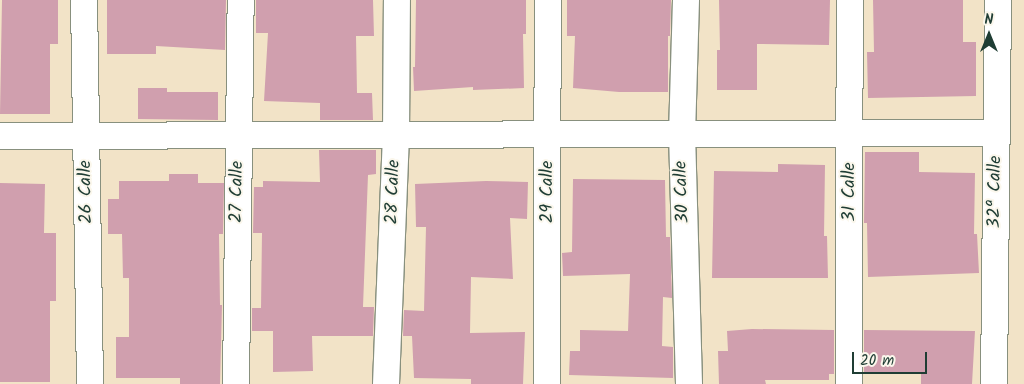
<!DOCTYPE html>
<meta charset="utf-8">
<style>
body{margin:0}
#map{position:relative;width:1024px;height:384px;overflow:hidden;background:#f2e3c7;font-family:Kalam,sans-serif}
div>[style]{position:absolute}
.building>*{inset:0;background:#d09fae}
.roads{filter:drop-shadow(1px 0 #88907e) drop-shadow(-1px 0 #88907e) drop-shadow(0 1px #88907e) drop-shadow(0 -1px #88907e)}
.minor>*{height:26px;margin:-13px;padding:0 13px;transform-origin:13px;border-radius:13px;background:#fff}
span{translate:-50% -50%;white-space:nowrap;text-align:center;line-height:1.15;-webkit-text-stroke:4px #fbf7ec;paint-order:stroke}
.street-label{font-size:18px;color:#1f3d34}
.north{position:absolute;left:964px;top:10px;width:50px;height:50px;-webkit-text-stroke:4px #fbf7ec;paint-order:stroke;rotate:0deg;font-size:14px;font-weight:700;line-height:20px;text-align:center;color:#1f3d34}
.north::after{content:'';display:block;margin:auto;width:18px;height:22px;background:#1f3d34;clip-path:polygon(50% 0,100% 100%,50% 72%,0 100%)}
.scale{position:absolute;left:852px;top:352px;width:75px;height:22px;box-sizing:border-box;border:2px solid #1f3d34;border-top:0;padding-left:6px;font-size:15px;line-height:18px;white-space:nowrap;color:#1f3d34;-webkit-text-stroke:4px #fbf7ec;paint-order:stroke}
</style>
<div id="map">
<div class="building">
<div style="clip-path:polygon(2px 0,58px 0,58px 44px,50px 44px,50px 114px,0 114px)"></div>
<div style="clip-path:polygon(107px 0,226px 0,225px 50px,156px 46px,156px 54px,107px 54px)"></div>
<div style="clip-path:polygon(256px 0,373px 0,374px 36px,356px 36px,357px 93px,372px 93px,373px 120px,320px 120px,320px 103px,264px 101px,268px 33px,256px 33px)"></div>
<div style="clip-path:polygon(416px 0,526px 0,526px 34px,523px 34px,524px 88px,473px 90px,473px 87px,414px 91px,413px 67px,415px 67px)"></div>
<div style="clip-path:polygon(567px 0,671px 0,670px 36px,668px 36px,668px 92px,619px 92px,573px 88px,575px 36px,567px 36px)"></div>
<div style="clip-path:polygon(719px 0,830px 0,829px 45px,757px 44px,757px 90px,717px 90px,717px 50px,720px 50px)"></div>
<div style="clip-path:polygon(873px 0,963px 0,963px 42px,976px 42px,976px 96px,868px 98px,867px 52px,874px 52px)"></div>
<div style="clip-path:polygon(138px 88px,167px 88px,167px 92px,218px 92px,218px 120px,138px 119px)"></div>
<div style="clip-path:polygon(319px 150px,376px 150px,376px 174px,368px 175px,363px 307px,374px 307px,373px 336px,312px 336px,313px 371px,273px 372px,273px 331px,252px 331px,252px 308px,261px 308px,262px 233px,253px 233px,254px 187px,263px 187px,263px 181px,320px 182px)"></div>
<div style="clip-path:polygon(865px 152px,919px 152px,919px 172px,975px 173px,974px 234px,977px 234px,979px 273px,868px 277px,867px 223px,864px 223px)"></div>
<div style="clip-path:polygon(778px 164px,825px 165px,824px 236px,827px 236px,828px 278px,712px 278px,714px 171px,778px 172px)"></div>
<div style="clip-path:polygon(169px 174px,198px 174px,198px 183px,224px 183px,223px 234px,219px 234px,220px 305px,222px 305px,220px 384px,180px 384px,180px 378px,116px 378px,116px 337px,129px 337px,129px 278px,123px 278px,122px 234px,108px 234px,108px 199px,119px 199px,119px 181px,169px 181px)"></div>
<div style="clip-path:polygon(573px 179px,665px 180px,666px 237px,670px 237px,672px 298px,663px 297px,662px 346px,673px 347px,673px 378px,569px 375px,570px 351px,580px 351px,580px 330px,628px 331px,630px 274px,563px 276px,562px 253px,572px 252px)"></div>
<div style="clip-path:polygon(486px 181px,528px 182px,527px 219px,510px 218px,513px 279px,471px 277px,470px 333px,525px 332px,523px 384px,471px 384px,471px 379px,414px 378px,412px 336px,403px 336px,404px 310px,424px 311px,426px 227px,416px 227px,415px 184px)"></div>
<div style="clip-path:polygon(0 183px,45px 184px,44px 233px,56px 233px,56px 301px,50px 301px,50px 382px,0 382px)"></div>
<div style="clip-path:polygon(752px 329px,834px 330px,834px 374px,829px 374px,829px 380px,765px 380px,766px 384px,719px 384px,718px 351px,728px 351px,727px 331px)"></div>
<div style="clip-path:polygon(864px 330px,975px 331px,972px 384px,921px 384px,921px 372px,864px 373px)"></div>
</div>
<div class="roads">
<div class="minor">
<div style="left:84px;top:0;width:384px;rotate:89.1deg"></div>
<div style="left:686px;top:0;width:133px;rotate:91.7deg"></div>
<div style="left:682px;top:133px;width:251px;rotate:88.4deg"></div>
<div style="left:0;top:136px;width:997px;rotate:-0.17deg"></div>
<div style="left:236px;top:384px;width:384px;rotate:-89.3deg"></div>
<div style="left:386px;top:384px;width:249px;rotate:-87.7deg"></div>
<div style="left:396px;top:135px;width:135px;rotate:-89.6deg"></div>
<div style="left:547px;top:384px;width:384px;rotate:-89.9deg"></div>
<div style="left:849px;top:384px;width:384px;rotate:-89.9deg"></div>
<div style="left:994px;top:384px;width:384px;rotate:-89.4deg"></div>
</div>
</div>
<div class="street-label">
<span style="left:87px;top:192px;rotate:-91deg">26 Calle</span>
<span style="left:238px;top:192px;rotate:-89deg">27 Calle</span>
<span style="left:394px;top:192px;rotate:-88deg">28 Calle</span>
<span style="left:548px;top:192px;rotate:-90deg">29 Calle</span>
<span style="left:683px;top:192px;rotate:-92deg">30 Calle</span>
<span style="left:850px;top:192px;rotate:-90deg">31 Calle</span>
<span style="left:996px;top:192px;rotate:-89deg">32ª Calle</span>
</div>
<div class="north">N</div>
<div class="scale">20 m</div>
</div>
